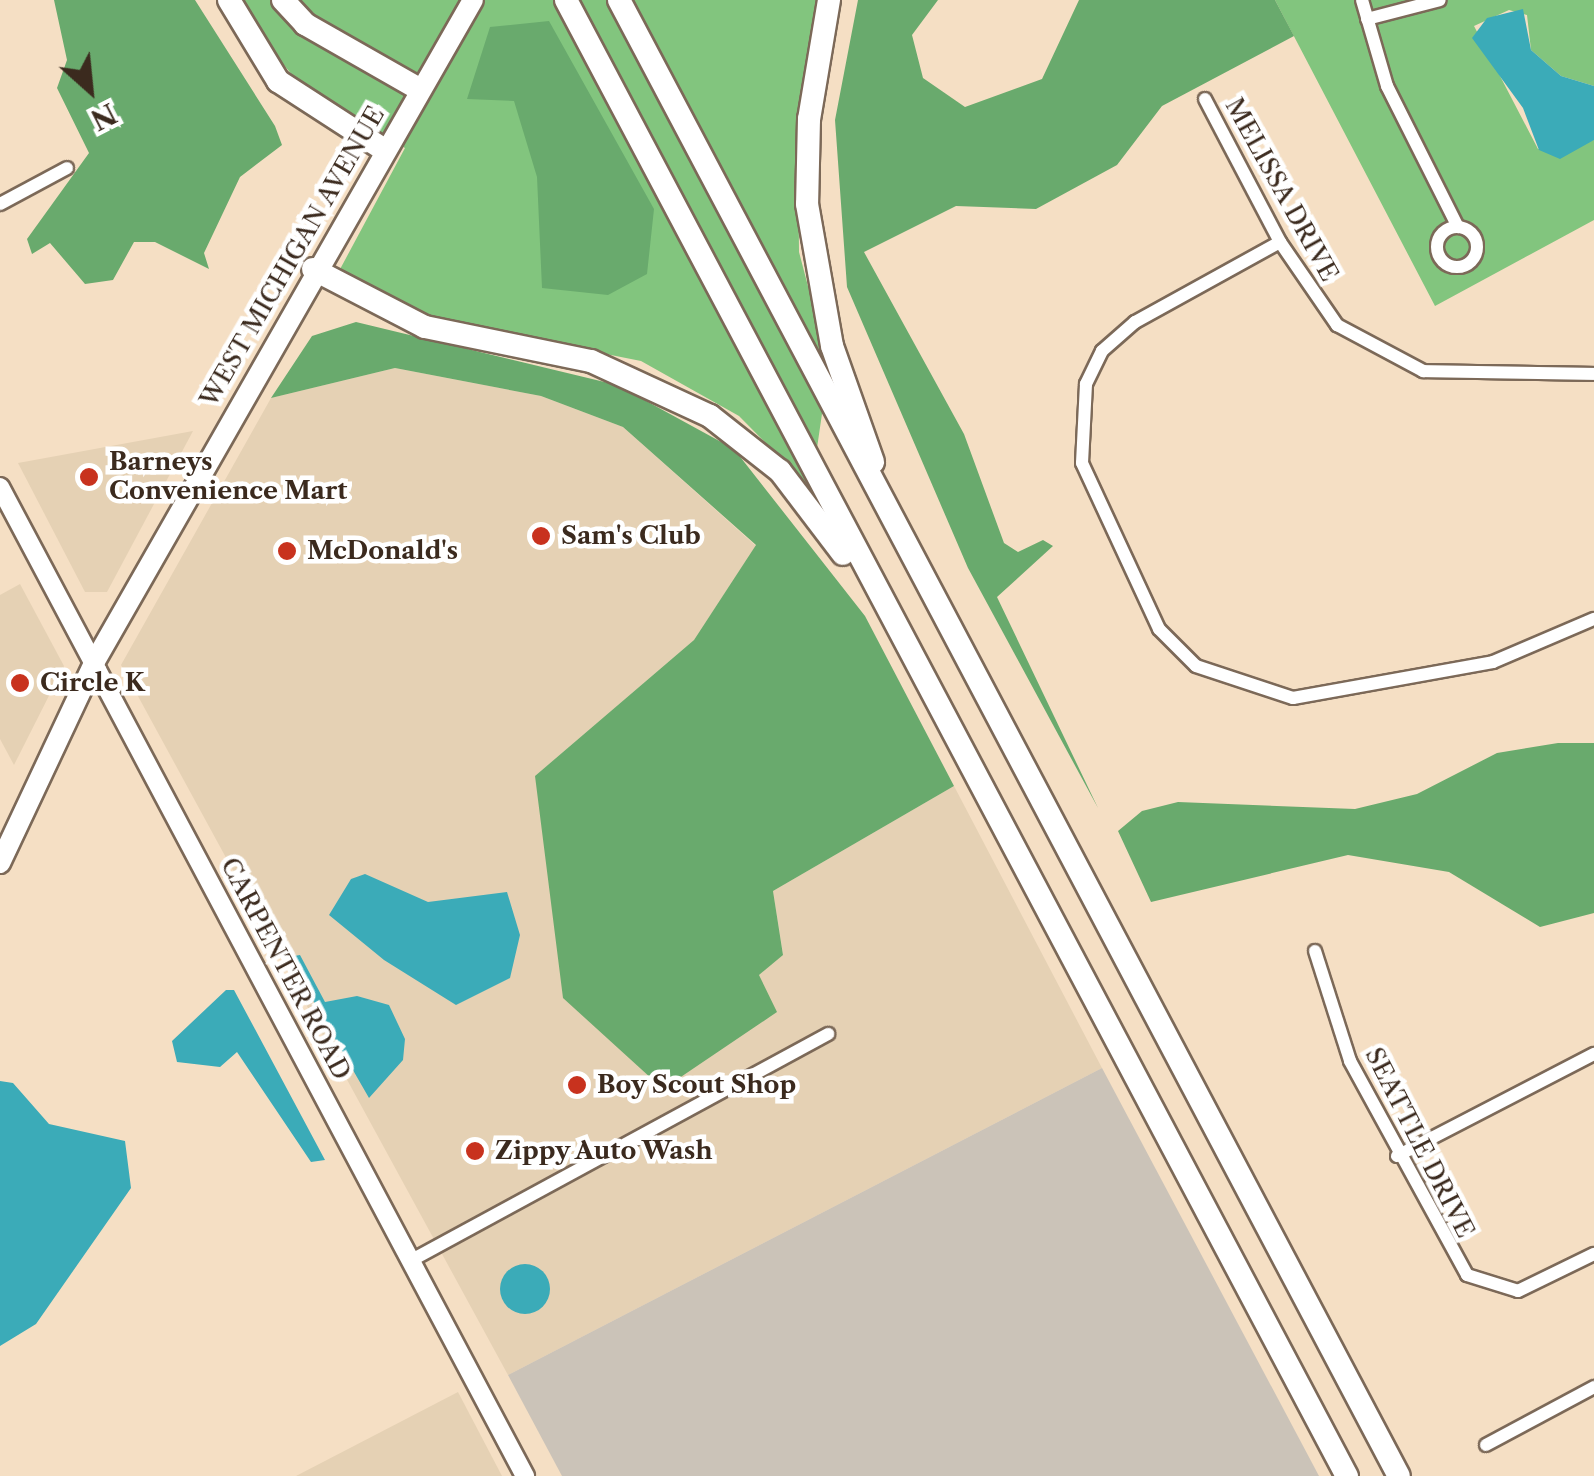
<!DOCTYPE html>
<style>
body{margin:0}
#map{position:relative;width:1594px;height:1476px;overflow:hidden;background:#f5dfc4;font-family:"Libre Caslon Text",serif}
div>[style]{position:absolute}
.built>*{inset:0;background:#e5d1b4}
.industrial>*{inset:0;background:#cbc3b8}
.green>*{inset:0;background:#82c57e}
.forest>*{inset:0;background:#69aa6d}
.water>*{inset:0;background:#3babb8}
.round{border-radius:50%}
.roads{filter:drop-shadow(2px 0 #7c6958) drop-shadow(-2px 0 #7c6958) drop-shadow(0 2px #7c6958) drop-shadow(0 -2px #7c6958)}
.minor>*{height:12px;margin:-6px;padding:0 6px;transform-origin:6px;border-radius:6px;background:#fff}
.minor>.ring{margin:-6px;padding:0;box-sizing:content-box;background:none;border:12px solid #fff;border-radius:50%}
.secondary>*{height:18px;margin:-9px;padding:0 9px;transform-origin:9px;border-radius:9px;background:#fff}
.trunk>*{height:20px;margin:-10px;padding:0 10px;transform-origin:10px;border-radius:10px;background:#fff}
.motorway>*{height:22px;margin:-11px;padding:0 11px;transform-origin:11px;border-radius:11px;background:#fff}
.dots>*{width:28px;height:28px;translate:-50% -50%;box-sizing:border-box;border:5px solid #fff;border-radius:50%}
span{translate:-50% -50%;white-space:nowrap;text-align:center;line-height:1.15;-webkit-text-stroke:9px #fff;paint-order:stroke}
.street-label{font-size:25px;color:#3b2a1e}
.poi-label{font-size:25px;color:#3b2a1e;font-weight:700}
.left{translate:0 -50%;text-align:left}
.north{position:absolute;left:40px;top:40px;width:100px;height:100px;-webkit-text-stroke:8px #fff;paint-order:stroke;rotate:153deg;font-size:28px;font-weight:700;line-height:40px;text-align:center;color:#3b2a1e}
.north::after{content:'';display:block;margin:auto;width:35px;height:45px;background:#3b2a1e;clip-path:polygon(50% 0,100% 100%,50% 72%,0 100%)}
</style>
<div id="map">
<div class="built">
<div style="clip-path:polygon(395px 368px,541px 396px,623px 427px,756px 546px,694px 640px,535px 776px,759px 975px,783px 954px,773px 891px,954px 786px,1102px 1068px,508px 1375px,121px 665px,271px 398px)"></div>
<div style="clip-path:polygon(193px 431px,107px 592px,85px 592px,18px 463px)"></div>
<div style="clip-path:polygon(20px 584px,64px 666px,14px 765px,0 739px,0 595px)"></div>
<div style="clip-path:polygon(458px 1392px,502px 1476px,296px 1476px)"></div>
</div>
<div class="industrial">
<div style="clip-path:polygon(1102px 1068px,1319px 1476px,562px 1476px,508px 1375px)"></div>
</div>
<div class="green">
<div style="clip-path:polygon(243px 0,820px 0,798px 132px,799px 252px,829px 366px,811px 489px,739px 416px,641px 361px,425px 318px,338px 273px,405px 148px,301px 86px,250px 23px)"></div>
<div style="clip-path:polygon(1275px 0,1594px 0,1594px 86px,1561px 76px,1531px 50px,1527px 15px,1509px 10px,1474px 26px,1538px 149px,1594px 140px,1594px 220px,1435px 306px)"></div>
</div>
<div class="forest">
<div style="clip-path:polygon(54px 0,195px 0,275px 126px,282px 145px,240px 177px,204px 253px,209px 269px,155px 242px,134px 242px,113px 280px,85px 284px,50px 243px,32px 254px,27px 239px,89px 153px,57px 88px,67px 60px)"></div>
<div style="clip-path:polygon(858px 0,938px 0,912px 35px,923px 78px,965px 107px,1042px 79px,1079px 0,1275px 0,1294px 36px,1162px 106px,1117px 165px,1036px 209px,956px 206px,864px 252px,964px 434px,1004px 543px,1018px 552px,1043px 540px,1053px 546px,997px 597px,1098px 808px,968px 568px,847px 287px,835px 120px)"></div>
<div style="clip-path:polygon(549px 21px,654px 209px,647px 274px,608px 295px,542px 288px,537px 177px,514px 101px,467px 99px,490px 27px)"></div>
<div style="clip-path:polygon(356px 322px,617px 385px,734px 449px,865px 616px,954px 786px,773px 891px,783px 955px,759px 975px,777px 1012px,663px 1089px,563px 998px,535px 776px,694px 640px,756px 545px,623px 427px,541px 396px,395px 368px,271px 398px,312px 336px)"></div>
<div style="clip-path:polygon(1558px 743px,1594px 743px,1594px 913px,1540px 927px,1449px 872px,1348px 855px,1151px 902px,1118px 831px,1142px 811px,1178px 802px,1355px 809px,1417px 794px,1497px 753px)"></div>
</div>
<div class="water">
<div style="clip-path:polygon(1523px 9px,1531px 50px,1561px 76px,1594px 86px,1594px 140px,1560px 159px,1539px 150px,1523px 108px,1472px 38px,1487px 18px)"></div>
<div style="clip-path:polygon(365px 874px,428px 902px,507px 892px,520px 935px,510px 978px,456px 1005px,384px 960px,329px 915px,351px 879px)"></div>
<div style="clip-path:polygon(300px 955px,325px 1002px,357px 996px,389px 1005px,405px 1039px,403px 1060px,369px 1098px,288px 957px)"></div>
<div style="clip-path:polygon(226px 990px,234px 990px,325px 1160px,311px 1162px,237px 1052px,220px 1067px,177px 1062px,172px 1041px)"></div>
<div style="clip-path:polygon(0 1081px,13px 1083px,49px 1124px,125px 1141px,131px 1188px,36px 1324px,0 1346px)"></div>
<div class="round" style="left:500px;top:1264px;width:50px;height:50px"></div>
</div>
<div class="roads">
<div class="minor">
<div style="left:1362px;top:0;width:90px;rotate:73.8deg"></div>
<div style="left:1387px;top:86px;width:158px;rotate:63.3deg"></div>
<div style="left:1367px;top:19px;width:75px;rotate:-14.6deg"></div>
<div style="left:1205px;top:99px;width:161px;rotate:62.3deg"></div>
<div style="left:1280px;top:242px;width:101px;rotate:55.5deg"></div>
<div style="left:1337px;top:325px;width:98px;rotate:28.1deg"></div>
<div style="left:1423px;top:371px;width:171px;rotate:1deg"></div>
<div style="left:0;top:204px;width:76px;rotate:-28.2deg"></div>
<div class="ring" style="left:1437px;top:227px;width:28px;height:28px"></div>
<div style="left:1280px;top:242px;width:166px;rotate:151.1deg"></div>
<div style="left:1135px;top:322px;width:44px;rotate:138.7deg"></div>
<div style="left:1102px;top:351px;width:37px;rotate:116deg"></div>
<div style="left:1086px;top:384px;width:79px;rotate:92.9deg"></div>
<div style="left:1082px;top:463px;width:183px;rotate:65.1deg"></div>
<div style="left:1159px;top:629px;width:52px;rotate:45deg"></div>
<div style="left:1196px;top:666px;width:102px;rotate:18.3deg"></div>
<div style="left:1293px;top:698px;width:203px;rotate:-10.2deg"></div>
<div style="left:1493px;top:662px;width:110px;rotate:-23.1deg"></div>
<div style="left:1315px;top:951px;width:115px;rotate:72.3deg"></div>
<div style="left:1350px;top:1061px;width:244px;rotate:61.3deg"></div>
<div style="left:1467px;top:1275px;width:53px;rotate:17.4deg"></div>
<div style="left:1518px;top:1291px;width:85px;rotate:-26deg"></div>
<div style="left:1397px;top:1156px;width:222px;rotate:-27.4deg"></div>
<div style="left:410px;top:1261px;width:476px;rotate:-28.5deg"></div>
<div style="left:1486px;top:1445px;width:123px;rotate:-28.2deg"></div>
</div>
<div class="secondary">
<div style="left:0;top:487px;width:1120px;rotate:62.04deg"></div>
</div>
<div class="trunk">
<div style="left:0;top:863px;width:223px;rotate:-64.8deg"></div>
<div style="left:95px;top:661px;width:761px;rotate:-60.24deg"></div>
</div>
<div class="motorway">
<div style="left:229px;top:0;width:95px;rotate:58.8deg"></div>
<div style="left:278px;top:81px;width:125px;rotate:32.9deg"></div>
<div style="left:283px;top:0;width:33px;rotate:47deg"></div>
<div style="left:305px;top:24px;width:131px;rotate:29.7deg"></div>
<div style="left:566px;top:0;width:1670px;rotate:62.12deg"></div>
<div style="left:619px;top:0;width:1669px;rotate:62.15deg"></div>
<div style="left:829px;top:0;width:121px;rotate:99.5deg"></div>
<div style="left:809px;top:119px;width:85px;rotate:91.3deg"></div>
<div style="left:807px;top:204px;width:144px;rotate:80deg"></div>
<div style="left:832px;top:346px;width:123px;rotate:70.5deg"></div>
<div style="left:313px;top:269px;width:126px;rotate:27.4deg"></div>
<div style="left:425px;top:327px;width:169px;rotate:11.6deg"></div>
<div style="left:591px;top:361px;width:131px;rotate:24.8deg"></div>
<div style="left:710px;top:416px;width:89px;rotate:38.2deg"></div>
<div style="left:780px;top:471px;width:104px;rotate:52.8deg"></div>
</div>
</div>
<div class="dots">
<div style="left:89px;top:477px;background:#c8321e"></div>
<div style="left:541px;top:536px;background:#c8321e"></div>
<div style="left:287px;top:551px;background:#c8321e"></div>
<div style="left:20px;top:683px;background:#c8321e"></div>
<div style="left:577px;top:1085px;background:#c8321e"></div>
<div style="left:475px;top:1151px;background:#c8321e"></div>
</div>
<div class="street-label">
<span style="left:1281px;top:190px;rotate:61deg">MELISSA DRIVE</span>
<span style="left:293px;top:257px;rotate:-60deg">WEST MICHIGAN AVENUE</span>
<span style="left:285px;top:969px;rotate:62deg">CARPENTER ROAD</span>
<span style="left:1419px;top:1143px;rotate:63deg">SEATTLE DRIVE</span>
</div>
<div class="poi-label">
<span class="left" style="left:109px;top:477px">Barneys<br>Convenience Mart</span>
<span class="left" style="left:561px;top:536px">Sam's Club</span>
<span class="left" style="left:307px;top:551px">McDonald's</span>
<span class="left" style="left:40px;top:683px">Circle K</span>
<span class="left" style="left:597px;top:1085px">Boy Scout Shop</span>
<span class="left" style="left:495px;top:1151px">Zippy Auto Wash</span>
</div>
<div class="north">N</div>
</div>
